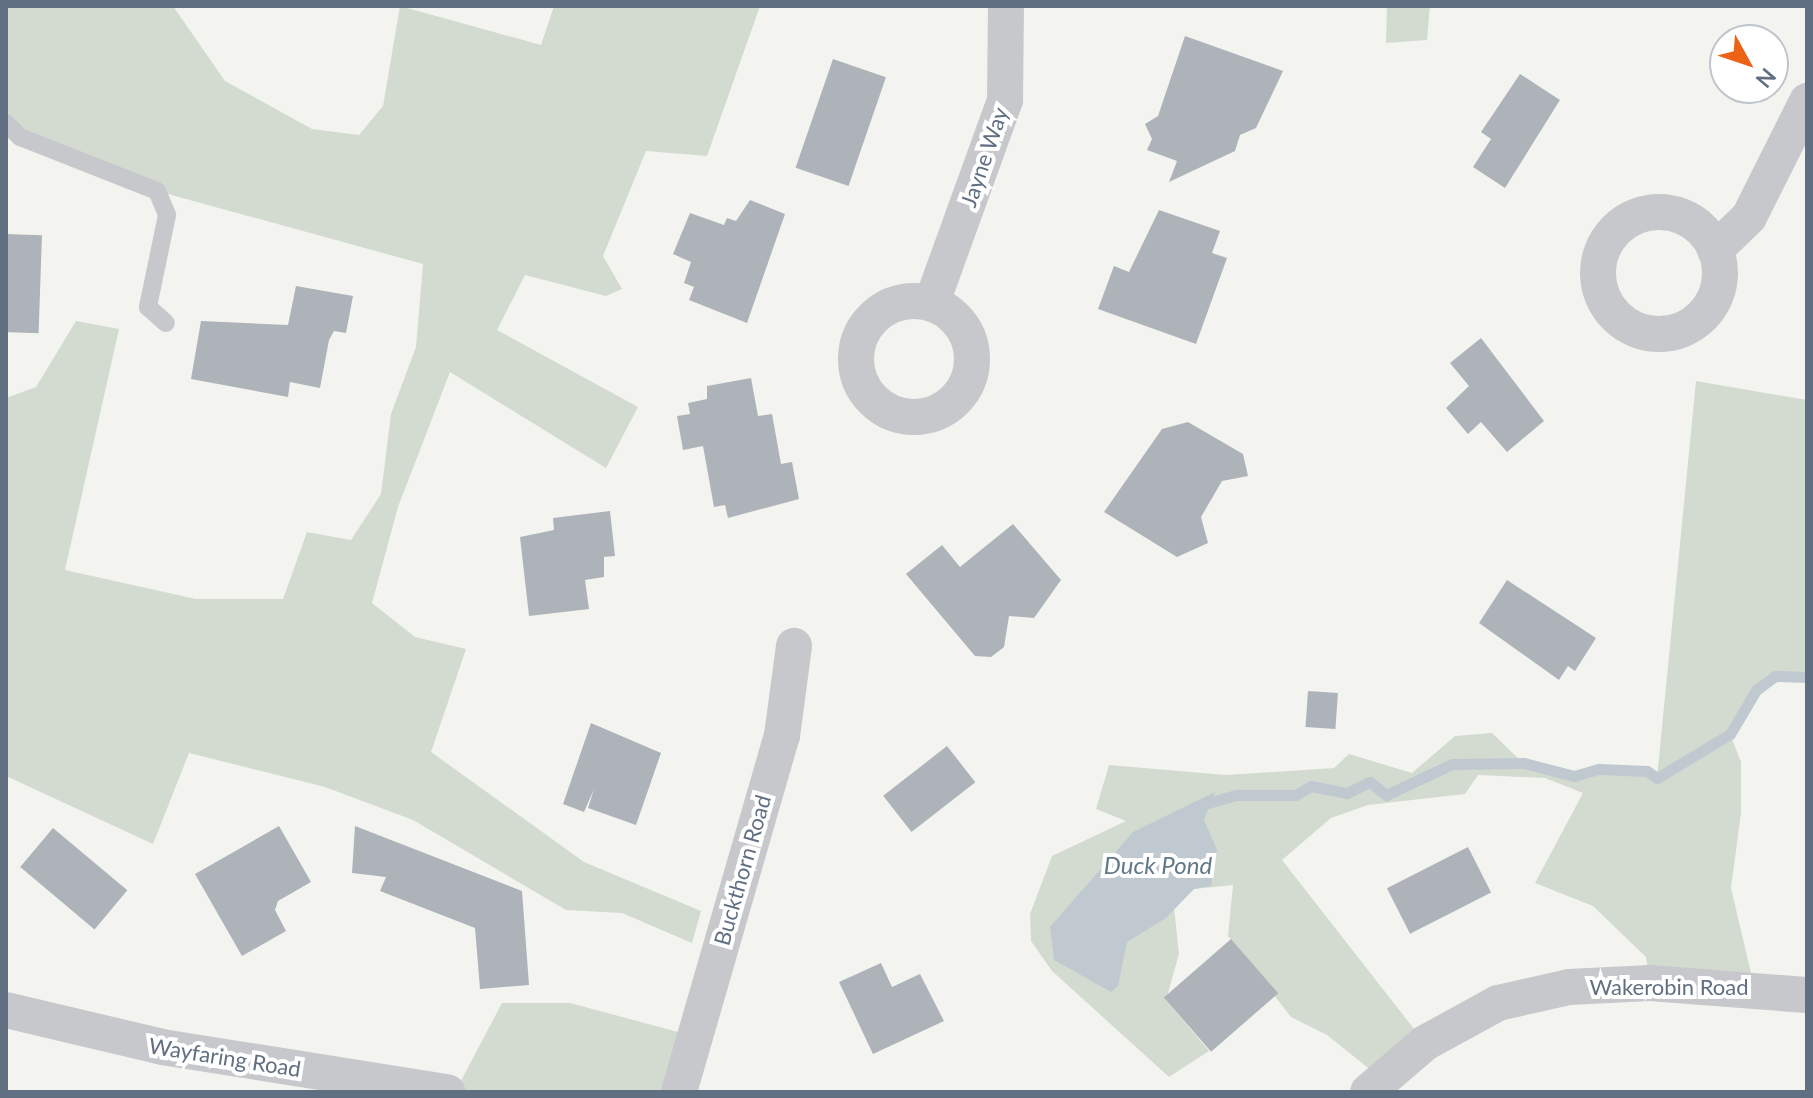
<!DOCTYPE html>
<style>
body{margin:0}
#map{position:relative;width:1813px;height:1098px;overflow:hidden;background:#f3f4ef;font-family:Lato,sans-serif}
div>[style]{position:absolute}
.green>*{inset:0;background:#d3dbd0}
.water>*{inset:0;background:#c0c9d0}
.stream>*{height:11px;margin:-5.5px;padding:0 5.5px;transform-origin:5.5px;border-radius:5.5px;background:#c0c9d0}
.building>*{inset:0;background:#aeb3ba;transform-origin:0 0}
.service>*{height:18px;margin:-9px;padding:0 9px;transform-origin:9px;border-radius:9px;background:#c6c8cc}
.minor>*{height:36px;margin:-18px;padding:0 18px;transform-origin:18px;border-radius:18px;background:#c6c8cc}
.minor>.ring{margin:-18px;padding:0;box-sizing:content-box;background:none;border:36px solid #c6c8cc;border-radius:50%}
span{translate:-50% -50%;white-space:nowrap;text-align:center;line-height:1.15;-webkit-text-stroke:8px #fff;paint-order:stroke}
.street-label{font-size:22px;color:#616f82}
.water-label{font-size:24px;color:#617887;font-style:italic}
.frame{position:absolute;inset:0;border:8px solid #616f82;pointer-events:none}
.north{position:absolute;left:1709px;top:24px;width:80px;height:80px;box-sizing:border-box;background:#fff;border:2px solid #c0c5cd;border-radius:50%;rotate:130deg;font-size:22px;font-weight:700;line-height:32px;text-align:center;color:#616f82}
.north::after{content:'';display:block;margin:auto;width:28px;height:36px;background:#ed6316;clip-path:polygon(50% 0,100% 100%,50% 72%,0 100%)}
</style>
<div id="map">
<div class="green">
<div style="clip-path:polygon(6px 6px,173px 6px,225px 81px,312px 129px,359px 135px,383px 106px,400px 6px,541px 45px,554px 6px,760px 6px,707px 156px,646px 151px,603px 256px,622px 289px,606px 296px,525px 275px,497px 330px,638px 407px,606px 468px,450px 372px,398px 507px,372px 603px,415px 637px,466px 649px,431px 752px,584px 862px,701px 911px,692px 943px,622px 913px,566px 910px,413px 820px,325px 787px,189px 753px,153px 844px,6px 776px,6px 398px,36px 387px,76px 321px,119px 329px,65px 570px,196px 599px,283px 599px,307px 532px,351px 540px,381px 494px,391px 414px,416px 347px,423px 264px,157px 191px,6px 123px)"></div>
<div style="clip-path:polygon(1387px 6px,1430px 6px,1427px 40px,1386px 43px)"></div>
<div style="clip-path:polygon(1696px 381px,1807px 400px,1807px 677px,1776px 676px,1756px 690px,1730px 734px,1741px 762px,1741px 813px,1731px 888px,1754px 986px,1650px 983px,1646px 957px,1593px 906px,1535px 883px,1583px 793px,1545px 778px,1478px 775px,1465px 794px,1368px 805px,1331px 818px,1282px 860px,1425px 1043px,1382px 1079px,1327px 1035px,1291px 1017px,1228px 936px,1233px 885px,1194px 889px,1174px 907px,1179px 954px,1166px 1000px,1209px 1051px,1169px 1077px,1052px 971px,1031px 941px,1030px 914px,1052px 856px,1126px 821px,1096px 809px,1109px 765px,1226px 775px,1334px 768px,1349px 754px,1412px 773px,1455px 736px,1492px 733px,1523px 763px,1557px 773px,1599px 769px,1657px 778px)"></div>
<div style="clip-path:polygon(502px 1003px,570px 1003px,693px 1036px,679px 1092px,455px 1092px)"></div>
</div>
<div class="water">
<div style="clip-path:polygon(1215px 792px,1204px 820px,1217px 850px,1211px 886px,1194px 889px,1166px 918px,1127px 942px,1118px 986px,1111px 992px,1054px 960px,1050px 927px,1133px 832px)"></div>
</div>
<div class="stream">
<div style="left:1197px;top:806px;width:41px;rotate:-15.8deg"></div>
<div style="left:1236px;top:795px;width:59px"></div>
<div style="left:1295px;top:795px;width:18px;rotate:-29deg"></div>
<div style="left:1311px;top:786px;width:37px;rotate:11deg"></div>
<div style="left:1347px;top:793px;width:25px;rotate:-26deg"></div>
<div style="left:1370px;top:782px;width:21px;rotate:39deg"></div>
<div style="left:1386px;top:795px;width:73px;rotate:-25.2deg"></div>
<div style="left:1452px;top:764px;width:72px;rotate:-0.8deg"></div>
<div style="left:1524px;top:763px;width:52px;rotate:14.6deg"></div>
<div style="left:1574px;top:776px;width:26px;rotate:-16deg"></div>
<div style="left:1599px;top:769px;width:48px;rotate:2.4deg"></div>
<div style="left:1647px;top:771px;width:12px;rotate:35deg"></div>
<div style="left:1657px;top:778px;width:85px;rotate:-31.1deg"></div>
<div style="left:1730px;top:734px;width:51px;rotate:-59.4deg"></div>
<div style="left:1756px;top:690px;width:24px;rotate:-36deg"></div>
<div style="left:1775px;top:676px;width:32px;rotate:2deg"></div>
</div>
<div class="building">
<div style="clip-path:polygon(1185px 36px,1283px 71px,1256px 128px,1240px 135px,1235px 151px,1169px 182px,1177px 161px,1147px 150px,1152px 139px,1145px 124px,1158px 116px)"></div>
<div style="left:833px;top:59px;width:56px;height:115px;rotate:19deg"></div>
<div style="clip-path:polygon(1520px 74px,1560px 100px,1505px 188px,1473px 167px,1491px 139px,1481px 132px)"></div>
<div style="clip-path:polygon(750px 200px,785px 214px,747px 323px,689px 300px,694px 287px,684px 283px,691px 262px,673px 254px,690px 213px,724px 225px,727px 218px,736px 221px)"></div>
<div style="clip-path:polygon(1159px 210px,1220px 231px,1212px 253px,1227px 258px,1196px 344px,1098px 309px,1114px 266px,1129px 272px)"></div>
<div style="left:6px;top:234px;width:36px;height:98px;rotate:2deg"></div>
<div style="clip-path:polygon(296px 286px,353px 296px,346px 333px,334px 331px,329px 340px,320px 388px,290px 382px,288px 397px,191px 379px,201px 321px,288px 325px)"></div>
<div style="clip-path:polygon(1481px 338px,1544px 421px,1507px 452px,1481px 422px,1468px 434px,1446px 408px,1469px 386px,1450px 363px)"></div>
<div style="clip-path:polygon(751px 378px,758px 416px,772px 414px,781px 464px,792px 462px,799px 499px,728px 518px,725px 505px,714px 507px,703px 446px,683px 450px,677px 416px,690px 414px,688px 403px,707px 399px,707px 386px)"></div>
<div style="clip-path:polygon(1188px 422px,1243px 454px,1248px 476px,1222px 481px,1201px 517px,1208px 543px,1177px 557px,1104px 512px,1162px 429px)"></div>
<div style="clip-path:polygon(610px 511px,615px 556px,604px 557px,604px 577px,585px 580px,589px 609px,529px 616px,520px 537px,554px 530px,553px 518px)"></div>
<div style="clip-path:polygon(1013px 524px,1061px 580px,1034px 618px,1009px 616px,1004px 647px,991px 657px,975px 656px,906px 574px,942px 545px,960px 567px)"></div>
<div style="clip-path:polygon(1507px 580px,1596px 638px,1575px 671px,1568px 666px,1559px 680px,1479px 623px)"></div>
<div style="left:1308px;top:691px;width:30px;height:36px;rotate:4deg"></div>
<div style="clip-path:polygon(591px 723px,661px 753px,636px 825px,588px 808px,594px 789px,584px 812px,563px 804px)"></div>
<div style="left:947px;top:746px;width:46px;height:81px;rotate:52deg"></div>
<div style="clip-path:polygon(279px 826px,311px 882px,278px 901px,275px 910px,286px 931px,242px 956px,195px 874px)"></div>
<div style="clip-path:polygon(355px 826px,522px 891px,529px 985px,480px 989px,475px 928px,380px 891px,386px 877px,352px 873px)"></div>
<div style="left:53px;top:828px;width:97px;height:51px;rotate:40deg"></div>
<div style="left:1468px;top:847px;width:51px;height:91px;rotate:63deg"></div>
<div style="left:1231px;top:939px;width:72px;height:89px;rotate:49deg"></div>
<div style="clip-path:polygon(881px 963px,892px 987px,920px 974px,944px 1021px,873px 1054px,839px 982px)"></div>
</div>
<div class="service">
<div style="left:6px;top:123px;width:20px;rotate:45deg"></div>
<div style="left:20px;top:137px;width:147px;rotate:21.5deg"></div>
<div style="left:157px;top:191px;width:26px;rotate:67deg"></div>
<div style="left:167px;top:215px;width:94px;rotate:101.7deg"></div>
<div style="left:148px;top:307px;width:24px;rotate:42deg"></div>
</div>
<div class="minor">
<div class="ring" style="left:1598px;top:212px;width:86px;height:86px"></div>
<div style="left:1715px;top:250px;width:47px;rotate:-44.1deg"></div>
<div style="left:1749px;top:217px;width:130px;rotate:-63.4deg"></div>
<div class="ring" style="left:856px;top:301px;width:80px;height:80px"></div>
<div style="left:932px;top:302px;width:215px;rotate:-70.1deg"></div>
<div style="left:1005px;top:100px;width:94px;rotate:-89.4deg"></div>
<div style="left:6px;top:1010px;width:160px;rotate:13.3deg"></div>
<div style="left:162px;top:1047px;width:289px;rotate:9deg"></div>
<div style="left:679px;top:1092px;width:371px;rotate:-73.9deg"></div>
<div style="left:782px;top:736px;width:91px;rotate:-82.4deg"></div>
<div style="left:1368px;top:1092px;width:75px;rotate:-40.7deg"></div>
<div style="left:1425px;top:1043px;width:83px;rotate:-28.7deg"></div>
<div style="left:1498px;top:1003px;width:73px;rotate:-12.7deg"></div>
<div style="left:1569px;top:987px;width:81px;rotate:-2.8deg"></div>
<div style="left:1650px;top:983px;width:157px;rotate:4.4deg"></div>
</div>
<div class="street-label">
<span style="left:984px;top:157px;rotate:-71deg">Jayne Way</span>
<span style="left:742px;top:870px;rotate:-74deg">Buckthorn Road</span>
<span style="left:1669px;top:987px">Wakerobin Road</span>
<span style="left:225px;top:1057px;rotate:9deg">Wayfaring Road</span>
</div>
<div class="water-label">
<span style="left:1158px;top:865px">Duck Pond</span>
</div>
<div class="frame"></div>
<div class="north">N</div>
</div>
